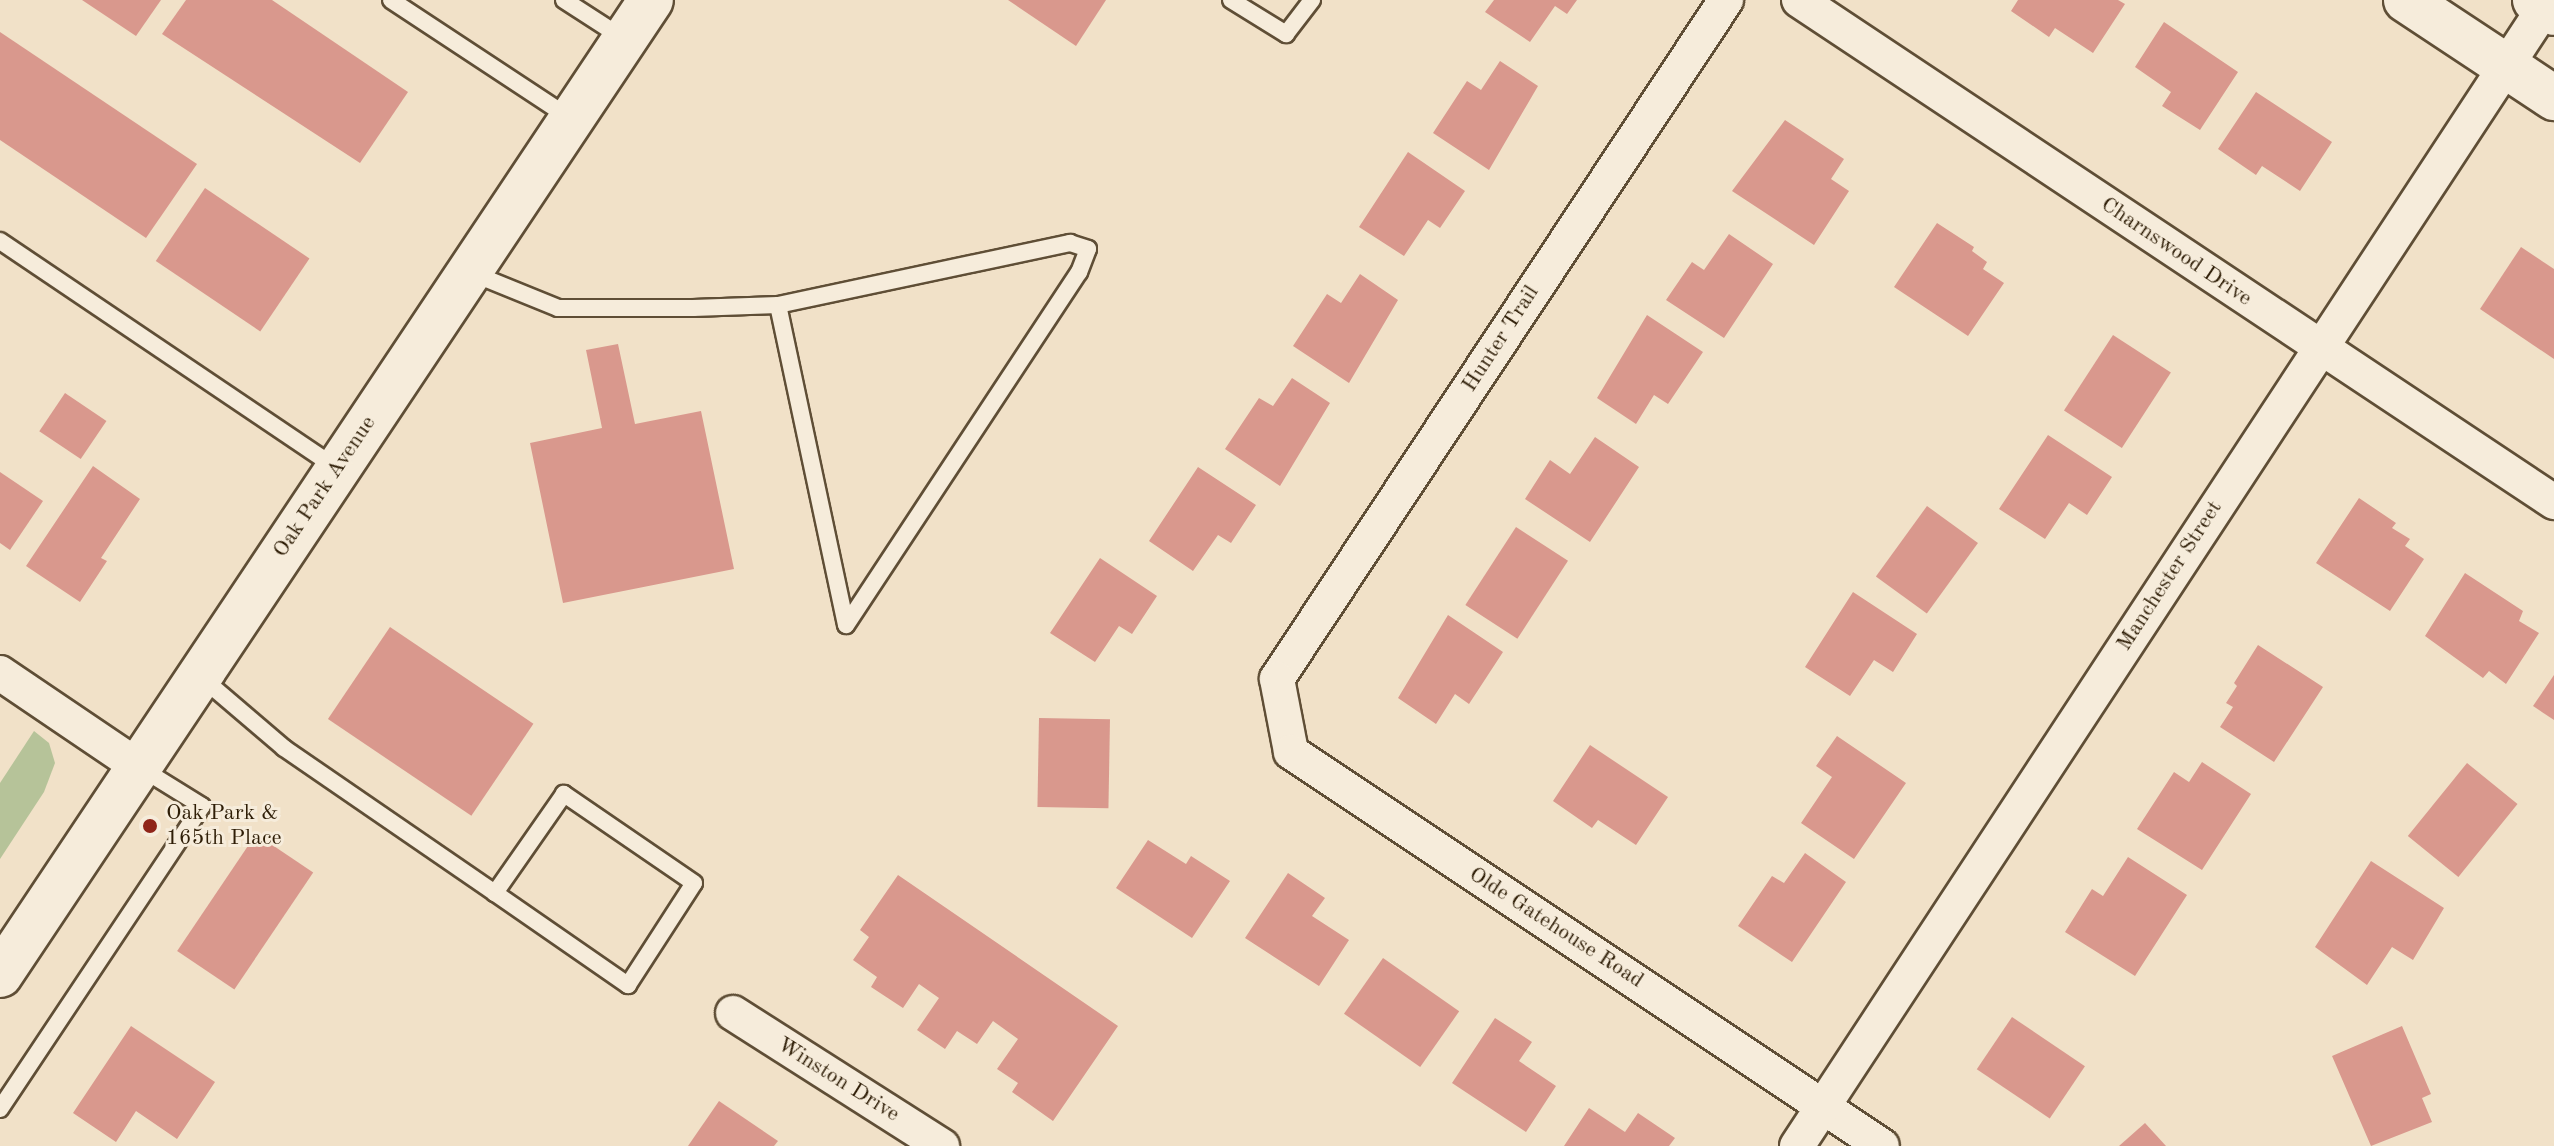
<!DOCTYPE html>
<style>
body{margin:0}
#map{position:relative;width:2554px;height:1146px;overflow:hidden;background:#f1e1c8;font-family:"Old Standard TT",serif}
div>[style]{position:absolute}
.green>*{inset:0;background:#b6c399}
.building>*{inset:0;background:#d9988d;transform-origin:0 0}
.roads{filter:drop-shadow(2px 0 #5f4e36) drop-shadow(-2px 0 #5f4e36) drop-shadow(0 2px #5f4e36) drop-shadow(0 -2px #5f4e36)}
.lane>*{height:16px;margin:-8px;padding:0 8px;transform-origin:8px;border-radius:8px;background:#f6ecdb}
.street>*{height:34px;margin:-17px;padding:0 17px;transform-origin:17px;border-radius:17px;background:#f6ecdb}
.secondary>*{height:44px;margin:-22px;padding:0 22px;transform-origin:22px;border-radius:22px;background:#f6ecdb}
.dots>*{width:22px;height:22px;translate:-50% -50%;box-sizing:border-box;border:4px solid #f6ecdb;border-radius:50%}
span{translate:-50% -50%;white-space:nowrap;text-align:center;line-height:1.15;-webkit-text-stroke:6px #f6ecdb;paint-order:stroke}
.street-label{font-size:22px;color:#2e1d06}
.poi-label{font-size:22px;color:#2e1d06}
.left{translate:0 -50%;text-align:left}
</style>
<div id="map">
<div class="green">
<div style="clip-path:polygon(34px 731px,49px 743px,55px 763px,44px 792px,0 859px,0 783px)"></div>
</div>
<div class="building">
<div style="clip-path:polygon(82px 0,161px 0,136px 36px)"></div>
<div style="clip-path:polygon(186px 0,272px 0,408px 92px,360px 163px,162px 34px)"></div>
<div style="clip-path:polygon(1008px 0,1106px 0,1076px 46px)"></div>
<div style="clip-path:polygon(1494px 0,1577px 0,1567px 14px,1555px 6px,1530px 42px,1485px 12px)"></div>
<div style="clip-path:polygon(2018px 0,2118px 0,2125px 4px,2093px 53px,2055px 28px,2049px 37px,2011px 11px)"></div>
<div style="clip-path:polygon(2164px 22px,2238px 72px,2200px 130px,2162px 106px,2171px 92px,2135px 67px)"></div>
<div style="clip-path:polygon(0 32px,197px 164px,146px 238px,0 140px)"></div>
<div style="clip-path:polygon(1500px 61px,1538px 86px,1489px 170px,1433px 133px,1467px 81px,1481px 90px)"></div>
<div style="clip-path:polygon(2256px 92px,2332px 142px,2300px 191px,2262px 166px,2256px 175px,2218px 149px)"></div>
<div style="clip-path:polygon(1785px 120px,1844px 159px,1831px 179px,1849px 191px,1814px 245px,1732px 191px)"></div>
<div style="clip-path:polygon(1408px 152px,1465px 191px,1440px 228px,1428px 220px,1404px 256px,1359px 227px)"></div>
<div style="left:205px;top:188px;width:126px;height:88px;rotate:34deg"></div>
<div style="clip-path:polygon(1937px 223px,1974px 247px,1972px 251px,1987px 262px,1983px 269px,2004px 283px,1968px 336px,1894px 287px)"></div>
<div style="clip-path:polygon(1729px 234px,1773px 264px,1724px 338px,1666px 300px,1692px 262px,1704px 270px)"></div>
<div style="clip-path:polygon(2521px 247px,2554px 269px,2554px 359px,2480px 309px)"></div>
<div style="clip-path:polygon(1360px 274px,1398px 300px,1349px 383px,1293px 346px,1327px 294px,1341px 303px)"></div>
<div style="clip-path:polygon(1647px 315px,1703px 352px,1668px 404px,1654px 395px,1636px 424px,1597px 398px)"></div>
<div style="left:2113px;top:335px;width:69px;height:90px;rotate:33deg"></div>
<div style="clip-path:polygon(618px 344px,635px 424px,701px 411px,734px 569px,563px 603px,530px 443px,602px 428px,586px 350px)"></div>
<div style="clip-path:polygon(1292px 378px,1330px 403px,1280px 486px,1225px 449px,1259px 398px,1273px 406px)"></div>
<div style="left:65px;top:393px;width:50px;height:46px;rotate:34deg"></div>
<div style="clip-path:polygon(2048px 435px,2112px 477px,2087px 515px,2069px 503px,2045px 539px,1999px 509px)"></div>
<div style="clip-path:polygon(1595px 437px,1639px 467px,1590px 542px,1525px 499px,1550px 460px,1570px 474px)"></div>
<div style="clip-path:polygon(93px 466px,140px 499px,101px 558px,107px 561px,80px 602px,26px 566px)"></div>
<div style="clip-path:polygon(1198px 467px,1256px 505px,1231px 543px,1218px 535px,1193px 571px,1149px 541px)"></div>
<div style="clip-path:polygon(0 472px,43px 501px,10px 550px,0 543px)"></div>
<div style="clip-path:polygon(2359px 498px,2396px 523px,2392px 528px,2410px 539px,2405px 546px,2424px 559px,2390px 611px,2316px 563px)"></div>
<div style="left:1927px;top:506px;width:63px;height:87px;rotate:36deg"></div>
<div style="left:1516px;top:527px;width:62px;height:93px;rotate:33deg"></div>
<div style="clip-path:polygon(1100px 558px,1157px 596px,1132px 634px,1119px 626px,1095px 662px,1050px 633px)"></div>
<div style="clip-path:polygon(2465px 573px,2523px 611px,2519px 621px,2539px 633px,2506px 684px,2489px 671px,2483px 678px,2425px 636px)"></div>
<div style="clip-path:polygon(1853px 592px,1917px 634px,1893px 672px,1874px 660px,1850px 696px,1805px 667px)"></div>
<div style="clip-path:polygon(1448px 615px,1503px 652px,1469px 704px,1455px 694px,1436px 724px,1398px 698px)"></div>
<div style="left:390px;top:627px;width:173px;height:111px;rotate:34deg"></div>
<div style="clip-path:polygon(2258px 645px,2323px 687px,2274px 762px,2220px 727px,2233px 707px,2226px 703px,2237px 686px,2234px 683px)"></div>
<div style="clip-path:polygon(2554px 675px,2554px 720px,2533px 706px)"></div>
<div style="left:1039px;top:718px;width:71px;height:89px;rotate:1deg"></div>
<div style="clip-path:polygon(1837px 736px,1906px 783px,1854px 859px,1801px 823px,1832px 777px,1816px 766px)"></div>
<div style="clip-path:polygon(1590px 745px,1668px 797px,1636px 845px,1598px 820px,1592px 828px,1553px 801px)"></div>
<div style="clip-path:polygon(2202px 762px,2251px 794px,2202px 870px,2137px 829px,2174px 772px,2189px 782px)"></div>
<div style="left:2467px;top:763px;width:65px;height:94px;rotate:39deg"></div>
<div style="left:256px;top:834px;width:69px;height:141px;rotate:34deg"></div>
<div style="clip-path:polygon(1148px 840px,1186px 864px,1191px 856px,1230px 881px,1192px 938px,1116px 888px)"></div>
<div style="clip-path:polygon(1805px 853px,1846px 882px,1792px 962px,1738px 926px,1772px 876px,1784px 883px)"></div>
<div style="clip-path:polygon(2128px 857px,2187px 895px,2135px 976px,2065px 932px,2092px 889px,2103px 896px)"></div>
<div style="clip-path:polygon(2371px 861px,2444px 908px,2413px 960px,2392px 947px,2367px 985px,2315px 947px)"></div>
<div style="clip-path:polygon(1288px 873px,1325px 898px,1312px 916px,1349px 940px,1319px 986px,1245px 938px)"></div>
<div style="clip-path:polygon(898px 875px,1118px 1026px,1053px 1121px,1012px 1092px,1018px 1083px,997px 1069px,1018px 1039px,993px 1021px,977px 1044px,957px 1031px,945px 1049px,917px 1030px,939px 998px,919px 984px,903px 1008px,871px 987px,877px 977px,853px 960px,869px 937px,860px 930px)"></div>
<div style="left:1383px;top:958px;width:93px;height:68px;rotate:35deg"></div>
<div style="left:2012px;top:1017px;width:88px;height:63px;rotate:34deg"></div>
<div style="clip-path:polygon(1495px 1018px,1532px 1042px,1519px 1061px,1556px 1086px,1526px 1132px,1452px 1083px)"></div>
<div style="clip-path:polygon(131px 1026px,215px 1082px,177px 1139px,136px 1111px,116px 1142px,73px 1113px)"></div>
<div style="clip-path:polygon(2402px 1026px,2431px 1094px,2422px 1098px,2432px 1122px,2371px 1146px,2332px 1056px)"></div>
<div style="clip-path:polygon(719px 1101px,778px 1141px,774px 1146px,688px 1146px)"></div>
<div style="clip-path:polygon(1589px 1108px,1625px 1132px,1638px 1113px,1675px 1138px,1669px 1146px,1564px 1146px)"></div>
<div style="clip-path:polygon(2145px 1123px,2166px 1146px,2119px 1146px)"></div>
</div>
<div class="roads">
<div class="lane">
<div style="left:391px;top:0;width:214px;rotate:33.4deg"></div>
<div style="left:564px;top:0;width:70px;rotate:32.8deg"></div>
<div style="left:1231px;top:0;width:65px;rotate:31.7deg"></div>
<div style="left:1286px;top:34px;width:43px;rotate:-52.6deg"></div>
<div style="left:0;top:241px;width:405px;rotate:34deg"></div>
<div style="left:472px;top:273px;width:93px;rotate:22.1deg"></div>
<div style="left:558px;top:308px;width:135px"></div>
<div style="left:693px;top:308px;width:85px;rotate:-2deg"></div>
<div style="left:778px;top:305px;width:299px;rotate:-12deg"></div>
<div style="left:1070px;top:243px;width:19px;rotate:18deg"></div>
<div style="left:1088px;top:249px;width:25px;rotate:111deg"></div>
<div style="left:1079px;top:272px;width:423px;rotate:123.4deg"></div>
<div style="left:778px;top:305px;width:327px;rotate:78deg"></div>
<div style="left:201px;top:677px;width:109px;rotate:40.5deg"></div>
<div style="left:284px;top:748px;width:256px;rotate:34.5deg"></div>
<div style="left:495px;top:893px;width:162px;rotate:34.7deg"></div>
<div style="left:628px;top:985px;width:121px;rotate:-57.1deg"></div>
<div style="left:694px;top:883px;width:158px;rotate:-145.6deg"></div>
<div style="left:564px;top:794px;width:121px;rotate:124.9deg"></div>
<div style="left:0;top:1109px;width:364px;rotate:-56.3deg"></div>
<div style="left:202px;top:806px;width:74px;rotate:-148.2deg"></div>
</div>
<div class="street">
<div style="left:1726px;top:0;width:814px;rotate:123.48deg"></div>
<div style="left:1277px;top:679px;width:74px;rotate:79.1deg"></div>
<div style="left:1291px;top:752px;width:710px;rotate:33.69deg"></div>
<div style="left:1799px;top:0;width:907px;rotate:33.62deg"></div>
<div style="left:0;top:673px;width:168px;rotate:34.1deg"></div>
<div style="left:733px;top:1013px;width:248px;rotate:32.5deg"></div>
<div style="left:1797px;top:1146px;width:1363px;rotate:-56.71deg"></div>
</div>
<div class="secondary">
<div style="left:2406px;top:0;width:178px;rotate:33.5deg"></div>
<div style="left:2535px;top:0;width:23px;rotate:34deg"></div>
<div style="left:0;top:975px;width:1172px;rotate:-56.27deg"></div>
</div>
</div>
<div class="dots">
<div style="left:150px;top:826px;background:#8f2418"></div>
</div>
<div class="street-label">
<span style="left:2176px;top:252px;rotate:34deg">Charnswood Drive</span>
<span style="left:1501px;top:339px;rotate:-57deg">Hunter Trail</span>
<span style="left:325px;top:487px;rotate:-56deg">Oak Park Avenue</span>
<span style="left:2170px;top:576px;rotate:-57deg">Manchester Street</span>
<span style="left:1556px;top:928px;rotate:33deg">Olde Gatehouse Road</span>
<span style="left:838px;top:1080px;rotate:32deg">Winston Drive</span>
</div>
<div class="poi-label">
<span class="left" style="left:166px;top:826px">Oak Park &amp;<br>165th Place</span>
</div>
</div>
